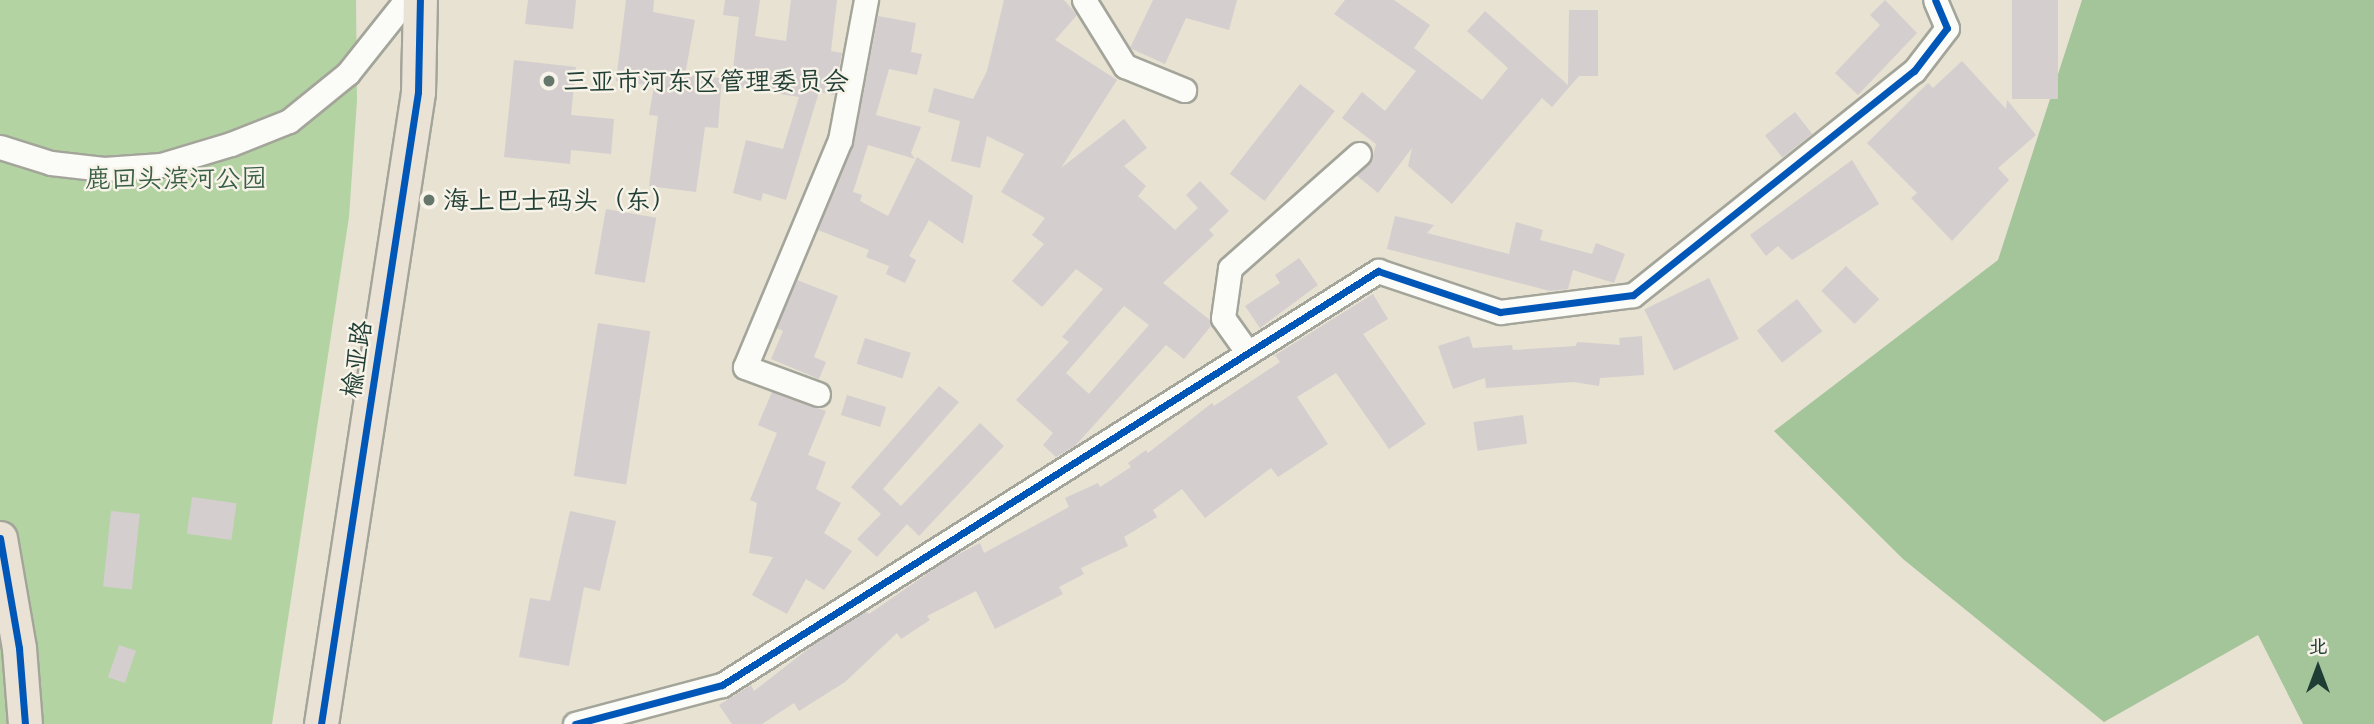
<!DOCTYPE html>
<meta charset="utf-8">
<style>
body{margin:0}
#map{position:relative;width:2374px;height:724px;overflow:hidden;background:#e7e2d2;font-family:"Shantell Sans","LXGW WenKai TC",sans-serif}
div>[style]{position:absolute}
.green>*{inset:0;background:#b3d3a3}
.forest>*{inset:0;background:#a4c49a}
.building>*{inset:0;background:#d4cecf;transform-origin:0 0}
.roads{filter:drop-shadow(2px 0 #a4a59a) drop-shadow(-2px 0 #a4a59a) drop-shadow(0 2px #a4a59a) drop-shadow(0 -2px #a4a59a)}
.minor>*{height:23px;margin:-11.5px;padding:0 11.5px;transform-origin:11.5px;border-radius:11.5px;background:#fbfbf8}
.highway>*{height:33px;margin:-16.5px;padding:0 16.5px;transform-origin:16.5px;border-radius:16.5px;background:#eae2d5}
.cycleway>*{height:7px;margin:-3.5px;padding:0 3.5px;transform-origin:3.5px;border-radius:3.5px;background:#0057b8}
.dots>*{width:19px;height:19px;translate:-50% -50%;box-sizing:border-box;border:4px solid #f7f3e8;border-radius:50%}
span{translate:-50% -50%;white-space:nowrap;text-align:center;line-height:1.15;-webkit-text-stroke:5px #f7f3e8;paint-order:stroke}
.poi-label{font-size:26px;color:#1f3d34}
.left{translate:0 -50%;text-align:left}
.park-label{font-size:26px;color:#395f46}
.street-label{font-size:26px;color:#1f3d34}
.north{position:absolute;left:2283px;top:633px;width:70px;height:70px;-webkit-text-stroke:5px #f7f3e8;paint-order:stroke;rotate:0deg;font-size:19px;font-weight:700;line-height:28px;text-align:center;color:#1f3d34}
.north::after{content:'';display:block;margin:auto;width:24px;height:32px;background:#1f3d34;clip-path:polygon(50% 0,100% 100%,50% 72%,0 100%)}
</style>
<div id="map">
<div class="green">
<div style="clip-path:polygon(0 0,356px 0,357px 100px,349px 217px,272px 724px,0 724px)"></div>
</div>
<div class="forest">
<div style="clip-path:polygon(2082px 0,2374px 0,2374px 724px,2303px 724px,2258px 635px,2104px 722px,1903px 559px,1774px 431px,1998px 260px)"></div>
</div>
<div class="building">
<div style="clip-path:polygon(528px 0,576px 0,573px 29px,525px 24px)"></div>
<div style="clip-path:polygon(626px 0,654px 0,653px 12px,695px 20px,685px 75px,722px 78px,718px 128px,705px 127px,696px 192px,649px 186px,658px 116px,649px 115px,654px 86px,616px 81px)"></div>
<div style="clip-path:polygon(725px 0,760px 0,755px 36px,786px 41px,791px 0,837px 0,831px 51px,842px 53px,834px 95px,819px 92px,786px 200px,763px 193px,761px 201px,733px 193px,746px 140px,783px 149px,799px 97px,731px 86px,739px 17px,723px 15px)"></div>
<div style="clip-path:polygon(evenodd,1004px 0,1064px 0,1077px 15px,1055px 40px,1117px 80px,1061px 168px,1124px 119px,1147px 148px,1124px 166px,1146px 186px,1138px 196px,1175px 230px,1198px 208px,1186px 195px,1200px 181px,1229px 211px,1209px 230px,1214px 235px,1163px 283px,1210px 320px,1211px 326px,1184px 359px,1166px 345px,1075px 446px,1056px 457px,1043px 445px,1053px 433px,1016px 400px,1069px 342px,1062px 337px,1103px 289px,1076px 269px,1042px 307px,1012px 281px,1044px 244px,1032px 235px,1045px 218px,1001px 192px,1024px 154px,987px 136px,980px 168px,951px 161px,960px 121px,928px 112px,934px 88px,973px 99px,987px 71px,1004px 0,1124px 306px,1149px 325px,1089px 394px,1066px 373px,1124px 306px)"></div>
<div style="clip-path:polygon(1153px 0,1237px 0,1229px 30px,1186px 18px,1165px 64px,1130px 48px)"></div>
<div style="clip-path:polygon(1345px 0,1394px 0,1430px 25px,1414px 48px,1482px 100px,1508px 68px,1467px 31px,1485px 11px,1568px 85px,1569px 10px,1598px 10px,1598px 76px,1579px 76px,1552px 107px,1542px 98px,1452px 204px,1408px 166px,1412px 148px,1378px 193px,1356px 175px,1372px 159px,1376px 144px,1342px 118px,1362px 92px,1385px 111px,1416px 71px,1334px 14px)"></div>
<div style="clip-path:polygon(1885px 0,1917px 33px,1858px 95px,1835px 73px,1880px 25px,1870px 15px)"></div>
<div style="left:2012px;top:0;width:46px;height:99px"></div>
<div style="clip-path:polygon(878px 16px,916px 23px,911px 52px,922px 54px,917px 75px,889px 69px,876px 115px,921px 127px,911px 153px,915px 159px,868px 145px,853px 192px,862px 195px,860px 201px,888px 216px,917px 157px,973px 196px,963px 244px,929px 220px,909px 256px,916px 260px,905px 283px,886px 274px,889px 266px,866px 257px,869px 250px,818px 230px,854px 143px)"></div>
<div style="clip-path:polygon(514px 60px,576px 67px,571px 115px,614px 119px,611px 154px,571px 150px,570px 164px,504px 157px)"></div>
<div style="clip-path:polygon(1962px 61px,2006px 109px,2007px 100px,2036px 135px,1998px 168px,2009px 180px,1952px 241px,1911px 198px,1917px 193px,1867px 143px,1928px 83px,1933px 88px)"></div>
<div style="left:1300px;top:84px;width:44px;height:114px;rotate:38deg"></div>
<div style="left:1795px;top:112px;width:28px;height:38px;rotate:52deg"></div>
<div style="clip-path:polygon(1852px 160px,1879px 204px,1792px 260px,1778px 246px,1766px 256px,1750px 235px)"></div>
<div style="left:606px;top:209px;width:51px;height:66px;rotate:10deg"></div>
<div style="clip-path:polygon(1395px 216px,1434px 225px,1427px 233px,1509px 254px,1516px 222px,1543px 230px,1540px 240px,1592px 254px,1596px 243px,1625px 254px,1614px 283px,1573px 270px,1568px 289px,1550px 291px,1387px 249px)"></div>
<div style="clip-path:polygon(1299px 258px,1318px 285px,1260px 328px,1245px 306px,1280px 283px,1275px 275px)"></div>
<div style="left:1846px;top:266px;width:47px;height:35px;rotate:45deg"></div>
<div style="left:1709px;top:278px;width:68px;height:72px;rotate:64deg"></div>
<div style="clip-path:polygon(797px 280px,838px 296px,814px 357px,826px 362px,819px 379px,771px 359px,783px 331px,776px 328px)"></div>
<div style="clip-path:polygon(1373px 294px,1388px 319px,1363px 334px,1426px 424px,1389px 449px,1336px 373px,1297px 397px,1328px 444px,1278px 477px,1271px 468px,1205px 518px,1182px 489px,1153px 510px,1157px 517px,1124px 537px,1128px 546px,1081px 568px,1084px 574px,1059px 587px,1063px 594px,995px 629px,976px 591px,927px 616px,930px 620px,901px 639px,897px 633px,845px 682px,799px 711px,794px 703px,762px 724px,732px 724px,719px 705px,751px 685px,754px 691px,821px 639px,866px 611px,869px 614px,947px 560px,980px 543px,984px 553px,1069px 507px,1065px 498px,1098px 483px,1100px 487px,1131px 467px,1128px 463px,1146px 450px,1148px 453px,1212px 403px,1214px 406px,1280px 362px,1275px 355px)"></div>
<div style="left:1797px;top:299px;width:41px;height:51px;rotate:52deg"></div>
<div style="left:598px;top:323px;width:53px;height:155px;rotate:9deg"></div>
<div style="clip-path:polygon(1469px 336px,1473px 348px,1512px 345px,1513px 350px,1576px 346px,1577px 342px,1620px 345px,1619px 338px,1642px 336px,1644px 375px,1600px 378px,1599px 386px,1574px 382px,1486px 388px,1485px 378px,1453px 389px,1438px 346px)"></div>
<div style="left:865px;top:338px;width:48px;height:27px;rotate:18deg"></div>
<div style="clip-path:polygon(939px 386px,959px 402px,883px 489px,901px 506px,980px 423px,1004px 446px,919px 536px,907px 524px,877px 557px,857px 539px,881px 514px,851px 487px)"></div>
<div style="clip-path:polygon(772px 392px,826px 411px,808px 455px,826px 462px,816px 489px,841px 503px,824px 533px,852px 551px,824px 590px,806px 579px,787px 614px,752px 595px,773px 557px,749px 553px,757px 503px,750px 500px,777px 433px,758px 425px)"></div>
<div style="left:847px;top:395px;width:41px;height:21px;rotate:17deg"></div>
<div style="left:1523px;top:415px;width:29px;height:50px;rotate:82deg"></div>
<div style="left:192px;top:497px;width:45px;height:37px;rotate:8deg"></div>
<div style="left:111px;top:511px;width:29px;height:76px;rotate:6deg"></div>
<div style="clip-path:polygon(570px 511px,616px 521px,600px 591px,584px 587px,569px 666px,519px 657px,530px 598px,550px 601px)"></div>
<div style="left:119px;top:645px;width:18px;height:34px;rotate:19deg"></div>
</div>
<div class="roads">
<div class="minor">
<div style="left:1084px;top:0;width:78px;rotate:58.2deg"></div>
<div style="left:1125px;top:66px;width:64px;rotate:22.1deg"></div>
<div style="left:0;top:147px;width:53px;rotate:17.4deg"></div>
<div style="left:51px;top:163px;width:53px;rotate:6.5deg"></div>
<div style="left:104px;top:169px;width:57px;rotate:-4deg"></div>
<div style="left:161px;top:165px;width:73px;rotate:-16.7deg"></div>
<div style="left:231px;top:144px;width:62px;rotate:-21.6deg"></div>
<div style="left:289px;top:121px;width:76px;rotate:-39.1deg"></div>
<div style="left:348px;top:73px;width:93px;rotate:-51.5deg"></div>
<div style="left:1248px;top:353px;width:43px;rotate:-125.5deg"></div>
<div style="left:1223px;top:318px;width:50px;rotate:-82deg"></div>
<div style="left:1230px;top:268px;width:172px;rotate:-41.5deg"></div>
<div style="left:818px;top:394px;width:78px;rotate:-159.7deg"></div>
<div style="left:745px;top:367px;width:246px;rotate:-67.3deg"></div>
<div style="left:840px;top:140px;width:142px;rotate:-79.5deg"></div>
<div style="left:575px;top:724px;width:152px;rotate:-14.9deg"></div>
<div style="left:722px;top:685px;width:776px;rotate:-32.26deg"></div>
<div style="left:1378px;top:271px;width:129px;rotate:18.6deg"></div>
<div style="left:1500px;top:312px;width:134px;rotate:-7.3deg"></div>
<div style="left:1633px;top:295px;width:359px;rotate:-38.6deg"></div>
<div style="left:1914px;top:71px;width:54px;rotate:-52.5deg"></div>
<div style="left:1947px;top:28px;width:30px;rotate:-113deg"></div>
</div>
<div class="highway">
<div style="left:0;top:538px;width:112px;rotate:80.2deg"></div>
<div style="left:19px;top:648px;width:76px;rotate:85.5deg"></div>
<div style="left:321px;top:724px;width:639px;rotate:-81.27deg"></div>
<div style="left:418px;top:92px;width:92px;rotate:-88.8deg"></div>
</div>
</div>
<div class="cycleway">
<div style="left:0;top:538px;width:112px;rotate:80.2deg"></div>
<div style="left:19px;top:648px;width:76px;rotate:85.5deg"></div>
<div style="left:321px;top:724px;width:639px;rotate:-81.27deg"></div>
<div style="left:418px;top:92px;width:92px;rotate:-88.8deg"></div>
<div style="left:575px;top:724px;width:152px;rotate:-14.9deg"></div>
<div style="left:722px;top:685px;width:776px;rotate:-32.26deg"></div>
<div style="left:1378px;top:271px;width:129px;rotate:18.6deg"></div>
<div style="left:1500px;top:312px;width:134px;rotate:-7.3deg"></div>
<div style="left:1633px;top:295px;width:359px;rotate:-38.6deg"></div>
<div style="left:1914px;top:71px;width:54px;rotate:-52.5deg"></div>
<div style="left:1947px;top:28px;width:30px;rotate:-113deg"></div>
</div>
<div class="dots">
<div style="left:549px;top:81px;background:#65776b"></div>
<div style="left:429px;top:200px;background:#65776b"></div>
</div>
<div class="poi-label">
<span class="left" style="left:563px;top:81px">三亚市河东区管理委员会</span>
<span class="left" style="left:443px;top:200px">海上巴士码头（东）</span>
</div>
<div class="park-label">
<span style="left:176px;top:178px">鹿回头滨河公园</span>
</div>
<div class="street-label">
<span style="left:356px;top:359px;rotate:-81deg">榆亚路</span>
</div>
<div class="north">北</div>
</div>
